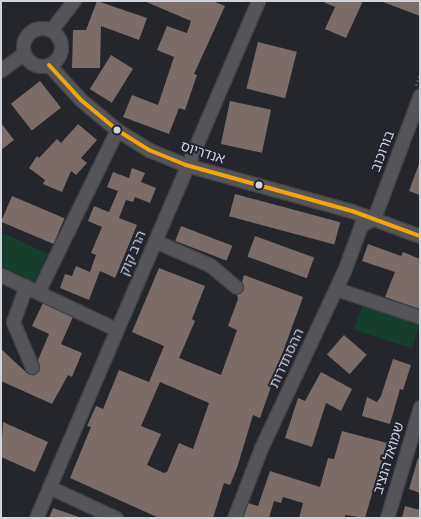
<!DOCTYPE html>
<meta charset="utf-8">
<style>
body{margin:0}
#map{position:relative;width:421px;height:519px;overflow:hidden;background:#24262c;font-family:"Asap Condensed","Noto Sans Hebrew",sans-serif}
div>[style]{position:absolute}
.green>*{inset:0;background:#153e2c;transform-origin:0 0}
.building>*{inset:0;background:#7c6c67;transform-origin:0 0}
.path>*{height:2px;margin-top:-1px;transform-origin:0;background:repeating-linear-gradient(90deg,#595a5f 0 2px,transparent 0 4px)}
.roads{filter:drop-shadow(1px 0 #414349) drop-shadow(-1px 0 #414349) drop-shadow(0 1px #414349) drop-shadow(0 -1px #414349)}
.minor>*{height:13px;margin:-6.5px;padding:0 6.5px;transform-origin:6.5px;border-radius:6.5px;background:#545459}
.minor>.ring{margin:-6.5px;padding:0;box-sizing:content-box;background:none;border:13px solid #545459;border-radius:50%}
.bus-1>*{height:4px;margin:-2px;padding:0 2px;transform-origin:2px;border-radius:2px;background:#f7a600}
.dots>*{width:11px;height:11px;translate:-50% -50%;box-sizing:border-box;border:2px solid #212330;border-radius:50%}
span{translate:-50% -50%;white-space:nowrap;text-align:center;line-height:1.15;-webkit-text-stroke:4px #212330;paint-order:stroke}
.street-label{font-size:14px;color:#d2d4dd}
.frame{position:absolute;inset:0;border:2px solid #d2d4dd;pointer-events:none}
</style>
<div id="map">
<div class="green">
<div style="clip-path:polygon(1px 232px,48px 254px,35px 282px,1px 266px)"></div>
<div style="left:362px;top:305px;width:61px;height:26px;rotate:18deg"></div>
</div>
<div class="building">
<div style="clip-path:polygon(97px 1px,147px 18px,139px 40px,101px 26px,100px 68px,72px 68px,73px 30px,86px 30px)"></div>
<div style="clip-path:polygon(144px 1px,213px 1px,225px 6px,194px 74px,197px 75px,185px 110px,179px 108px,169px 134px,123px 117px,132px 95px,158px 105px,174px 57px,157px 50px,167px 26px,187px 33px,191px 21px)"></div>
<div style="clip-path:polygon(321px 1px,363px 1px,346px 38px,325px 29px,335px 7px)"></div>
<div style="clip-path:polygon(383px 1px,420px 1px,420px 16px,383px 2px)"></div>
<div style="left:258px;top:42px;width:40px;height:48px;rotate:14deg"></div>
<div style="left:111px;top:55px;width:26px;height:40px;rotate:32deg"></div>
<div style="left:40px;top:81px;width:34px;height:37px;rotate:52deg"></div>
<div style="left:230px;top:101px;width:42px;height:44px;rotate:12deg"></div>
<div style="clip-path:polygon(1px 123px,14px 140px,1px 150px)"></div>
<div style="clip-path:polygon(78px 124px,97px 140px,81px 158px,87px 163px,76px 175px,71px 171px,62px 192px,43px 184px,45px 180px,29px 168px,37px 156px,39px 158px,57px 139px,61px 143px)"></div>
<div style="clip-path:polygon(419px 164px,420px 164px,420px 195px,409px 191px)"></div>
<div style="clip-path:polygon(132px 168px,145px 173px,141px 182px,156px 188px,150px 203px,135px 197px,133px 202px,126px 200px,119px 218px,137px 225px,115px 278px,100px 271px,89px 300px,60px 288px,65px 274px,72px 276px,76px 266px,90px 272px,96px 255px,91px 253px,102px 227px,88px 221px,94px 206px,109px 212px,118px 191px,107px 187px,113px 172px,129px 178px)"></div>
<div style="left:235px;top:194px;width:109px;height:23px;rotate:15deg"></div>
<div style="left:12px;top:196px;width:57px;height:28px;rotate:23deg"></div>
<div style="left:181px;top:226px;width:55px;height:16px;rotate:21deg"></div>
<div style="left:255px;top:236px;width:63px;height:22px;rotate:20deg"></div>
<div style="clip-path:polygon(368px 244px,401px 256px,403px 252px,420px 259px,420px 309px,385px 297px,395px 272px,362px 261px)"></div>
<div style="clip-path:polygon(evenodd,159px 268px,205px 286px,192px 319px,195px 321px,179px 358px,221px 375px,237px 330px,228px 326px,238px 299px,237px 295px,244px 289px,242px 282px,244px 275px,303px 297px,280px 360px,283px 361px,275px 385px,272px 384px,260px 418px,253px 415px,237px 468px,230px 485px,224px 483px,213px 518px,159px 518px,70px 478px,91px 427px,87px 426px,96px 406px,103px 409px,119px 370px,149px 382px,164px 346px,132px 332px,159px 268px,160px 382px,209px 403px,193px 449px,179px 443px,167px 472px,164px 473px,147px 465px,161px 434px,141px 426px,160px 382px)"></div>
<div style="clip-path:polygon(43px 303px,73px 317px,61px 344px,82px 353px,72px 377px,68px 375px,52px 404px,1px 381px,1px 349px,28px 374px,35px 374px,39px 371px,38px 360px,49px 334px,32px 326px)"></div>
<div style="left:344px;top:335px;width:30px;height:26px;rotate:41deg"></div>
<div style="clip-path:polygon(393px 359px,411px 365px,403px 390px,400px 389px,390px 424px,362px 416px,367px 397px,377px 402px,381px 396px)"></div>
<div style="clip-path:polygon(321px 372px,352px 389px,341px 411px,326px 403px,312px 447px,285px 438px,298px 398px,305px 401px)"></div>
<div style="clip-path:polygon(3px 422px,48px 442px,35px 472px,1px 457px)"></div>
<div style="clip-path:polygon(342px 431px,387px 443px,365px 518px,345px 515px,345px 518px,299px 518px,303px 503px,283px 497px,281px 503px,274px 501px,269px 518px,243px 518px,248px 503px,258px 506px,270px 471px,320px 487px,328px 458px,334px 459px)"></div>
<div style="clip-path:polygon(418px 458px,420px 459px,420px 493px,409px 489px)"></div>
<div style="clip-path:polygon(405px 506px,420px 510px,420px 518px,402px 518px)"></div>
<div style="clip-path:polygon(53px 508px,79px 517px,79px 518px,49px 518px)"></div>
</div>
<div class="path">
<div style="left:416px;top:86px;width:13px;rotate:-72deg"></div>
</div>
<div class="roads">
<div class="minor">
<div class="ring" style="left:23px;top:28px;width:25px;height:25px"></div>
<div style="left:51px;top:30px;width:37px;rotate:-52deg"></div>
<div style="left:49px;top:65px;width:47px;rotate:47.6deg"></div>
<div style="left:81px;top:100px;width:47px;rotate:39.8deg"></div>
<div style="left:117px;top:130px;width:38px;rotate:32deg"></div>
<div style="left:149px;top:150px;width:40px;rotate:22deg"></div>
<div style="left:186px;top:165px;width:172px;rotate:15.5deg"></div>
<div style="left:352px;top:211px;width:72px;rotate:20.2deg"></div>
<div style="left:1px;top:70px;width:27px;rotate:-36deg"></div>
<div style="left:374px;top:218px;width:131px;rotate:-69.5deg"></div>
<div style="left:155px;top:241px;width:60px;rotate:23.6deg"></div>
<div style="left:210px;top:265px;width:34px;rotate:40deg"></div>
<div style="left:1px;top:275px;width:127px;rotate:25.2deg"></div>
<div style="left:26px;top:286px;width:38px;rotate:110deg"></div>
<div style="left:13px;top:322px;width:49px;rotate:67.1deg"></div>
<div style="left:336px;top:289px;width:89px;rotate:18.4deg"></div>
<div style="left:38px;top:292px;width:180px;rotate:-64deg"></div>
<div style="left:49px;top:487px;width:74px;rotate:24.8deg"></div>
<div style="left:36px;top:518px;width:563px;rotate:-66.76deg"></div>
<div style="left:234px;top:518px;width:75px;rotate:-68.9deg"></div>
<div style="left:261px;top:448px;width:195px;rotate:-64.9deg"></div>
<div style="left:344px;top:271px;width:49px;rotate:-69.7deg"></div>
<div style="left:361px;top:225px;width:15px;rotate:-28deg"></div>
<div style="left:387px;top:518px;width:116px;rotate:-73.4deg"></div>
</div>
</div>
<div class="bus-1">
<div style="left:49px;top:65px;width:47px;rotate:47.6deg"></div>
<div style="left:81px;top:100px;width:47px;rotate:39.8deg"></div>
<div style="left:117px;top:130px;width:38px;rotate:32deg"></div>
<div style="left:149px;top:150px;width:40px;rotate:22deg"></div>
<div style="left:186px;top:165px;width:172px;rotate:15.5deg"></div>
<div style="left:352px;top:211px;width:72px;rotate:20.2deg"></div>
</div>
<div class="dots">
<div style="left:117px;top:130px;background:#d2d4dd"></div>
<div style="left:259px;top:185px;background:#d2d4dd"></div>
</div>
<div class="street-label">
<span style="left:382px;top:151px;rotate:-69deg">בורוכוב</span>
<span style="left:203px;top:152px;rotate:18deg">אנדריוס</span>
<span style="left:132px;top:253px;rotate:-67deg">הרב קוק</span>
<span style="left:286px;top:358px;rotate:-65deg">ההסתדרות</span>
<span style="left:388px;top:458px;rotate:-73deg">שמואל הנציב</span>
</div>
<div class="frame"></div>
</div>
